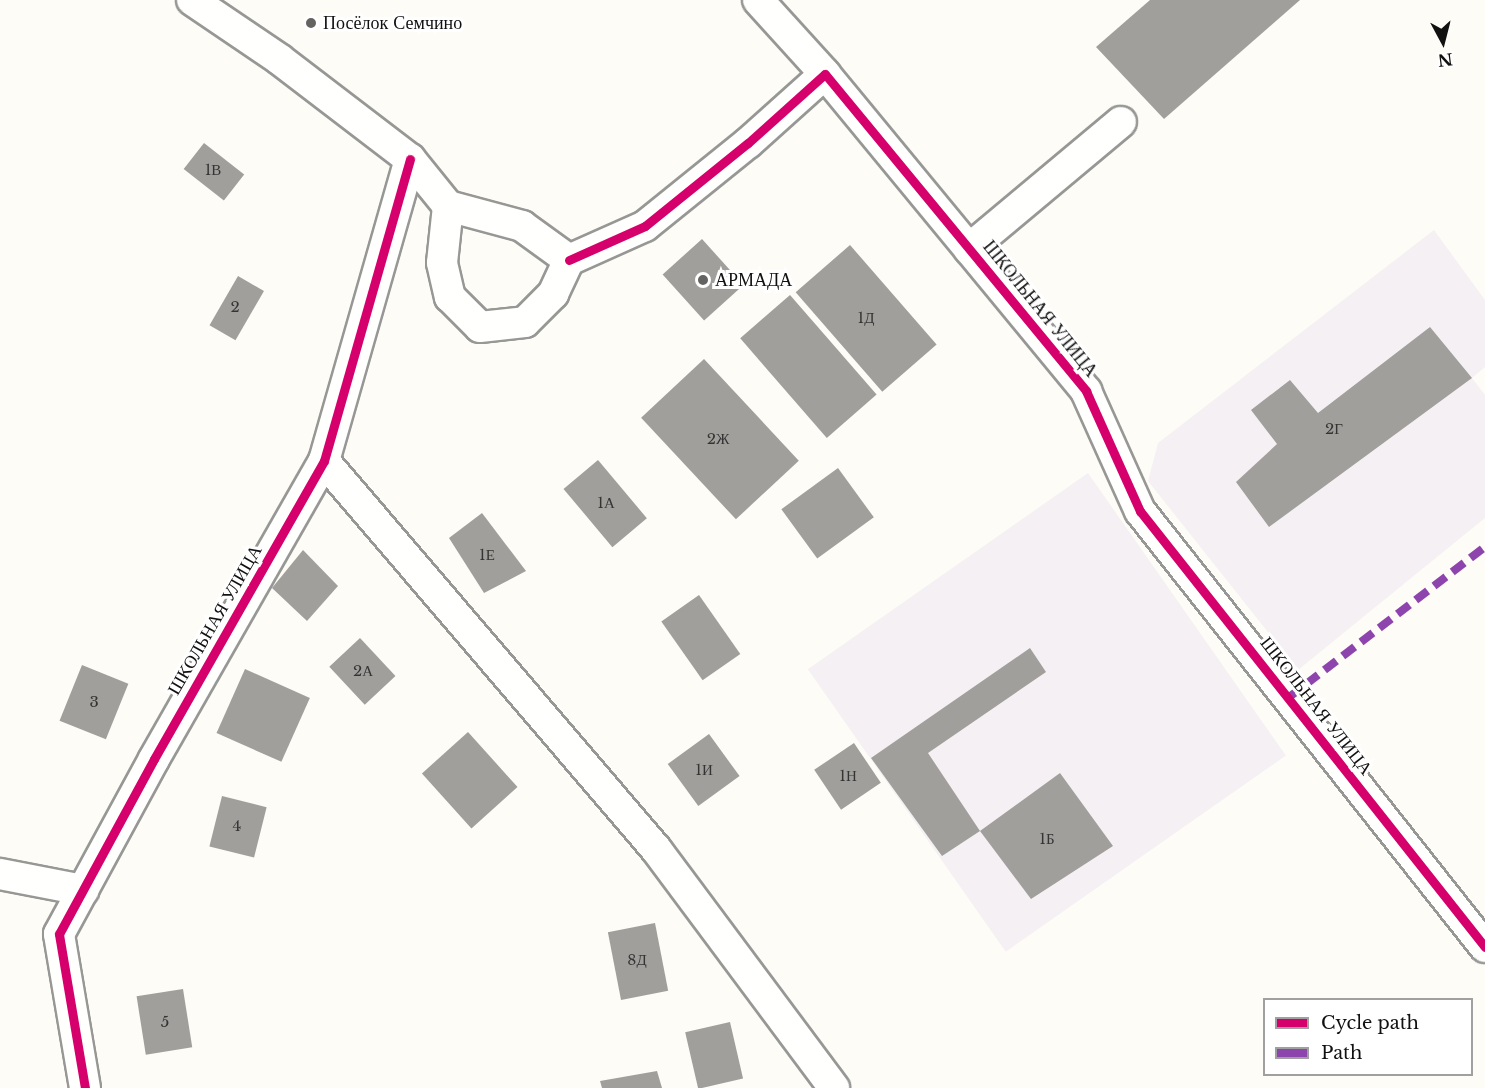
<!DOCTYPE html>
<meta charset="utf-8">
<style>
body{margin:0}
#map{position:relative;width:1485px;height:1088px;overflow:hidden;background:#fdfcf7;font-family:"Libre Baskerville",serif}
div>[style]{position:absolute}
.industrial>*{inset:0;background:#f5f0f3;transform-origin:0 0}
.building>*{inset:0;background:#a19f9c;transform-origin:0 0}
.roads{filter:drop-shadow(2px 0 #979795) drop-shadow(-2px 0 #979795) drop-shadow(0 2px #979795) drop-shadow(0 -2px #979795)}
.minor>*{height:30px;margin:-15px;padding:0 15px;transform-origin:15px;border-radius:15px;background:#fffffe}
.quiet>*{height:8px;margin-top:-4px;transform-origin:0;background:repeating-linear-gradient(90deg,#8e44ad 0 15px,transparent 0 23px)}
.cycleway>*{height:9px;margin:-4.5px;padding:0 4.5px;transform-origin:4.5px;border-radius:4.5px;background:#d6006c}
.dots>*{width:16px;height:16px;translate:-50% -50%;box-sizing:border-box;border:3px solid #fff;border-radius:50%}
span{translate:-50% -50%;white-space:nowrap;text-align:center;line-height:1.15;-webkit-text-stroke:6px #fff;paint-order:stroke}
.number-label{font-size:15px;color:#353434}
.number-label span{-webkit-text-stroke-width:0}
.poi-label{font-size:18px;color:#111}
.left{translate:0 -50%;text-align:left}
.street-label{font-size:18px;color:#111}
.legend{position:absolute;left:1263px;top:998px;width:210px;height:78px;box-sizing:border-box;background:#fff;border:2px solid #a0a0a0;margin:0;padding:8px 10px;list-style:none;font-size:18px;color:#111}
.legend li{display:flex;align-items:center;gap:12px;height:30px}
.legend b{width:30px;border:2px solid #a0a0a0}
.north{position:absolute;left:1413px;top:12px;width:60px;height:60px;-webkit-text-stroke:4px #fff;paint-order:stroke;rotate:173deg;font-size:16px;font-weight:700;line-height:24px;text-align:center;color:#111}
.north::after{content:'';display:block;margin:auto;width:21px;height:27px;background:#111;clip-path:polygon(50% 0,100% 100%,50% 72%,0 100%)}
</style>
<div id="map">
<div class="industrial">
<div style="clip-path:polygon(1434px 230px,1485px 300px,1485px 367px,1472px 378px,1485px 395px,1485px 518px,1298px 670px,1148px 481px,1158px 443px)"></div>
<div style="left:1088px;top:473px;width:345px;height:342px;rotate:55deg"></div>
</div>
<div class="building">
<div style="clip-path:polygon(1150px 0,1300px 0,1164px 119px,1096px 47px)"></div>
<div style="left:204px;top:143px;width:51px;height:33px;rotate:38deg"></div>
<div style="left:702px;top:239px;width:62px;height:53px;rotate:48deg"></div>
<div style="left:850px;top:245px;width:132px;height:72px;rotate:49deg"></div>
<div style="left:238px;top:276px;width:30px;height:57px;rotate:30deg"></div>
<div style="left:790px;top:295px;width:132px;height:66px;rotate:49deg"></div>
<div style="clip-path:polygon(1430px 327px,1472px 378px,1269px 527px,1236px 482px,1277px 444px,1251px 410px,1290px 380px,1318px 413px)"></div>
<div style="left:704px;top:359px;width:139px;height:86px;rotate:47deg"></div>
<div style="left:598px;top:460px;width:76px;height:45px;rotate:50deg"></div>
<div style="left:838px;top:468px;width:61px;height:70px;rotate:54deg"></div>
<div style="clip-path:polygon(482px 513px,526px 571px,484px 593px,449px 538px)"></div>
<div style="clip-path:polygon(303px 550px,338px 586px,307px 621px,272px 588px)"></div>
<div style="left:699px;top:595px;width:72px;height:46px;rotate:55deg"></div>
<div style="left:360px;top:638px;width:52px;height:42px;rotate:47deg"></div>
<div style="clip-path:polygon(1030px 648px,1046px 672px,928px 753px,980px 831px,1060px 773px,1113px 846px,1031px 899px,980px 831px,942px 856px,871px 758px)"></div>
<div style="left:82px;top:665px;width:50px;height:60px;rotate:22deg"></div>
<div style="left:245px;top:669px;width:71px;height:70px;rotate:24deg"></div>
<div style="left:468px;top:732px;width:74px;height:62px;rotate:48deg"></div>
<div style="left:709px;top:734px;width:52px;height:51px;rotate:54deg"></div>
<div style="left:854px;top:743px;width:48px;height:48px;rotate:56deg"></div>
<div style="left:222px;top:796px;width:46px;height:52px;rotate:14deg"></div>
<div style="left:655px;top:923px;width:69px;height:48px;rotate:79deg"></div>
<div style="left:183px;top:989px;width:59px;height:47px;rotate:81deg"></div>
<div style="left:730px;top:1022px;width:58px;height:46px;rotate:77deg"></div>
<div style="clip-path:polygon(657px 1071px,662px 1088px,602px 1088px,600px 1081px)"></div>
</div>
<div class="roads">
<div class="minor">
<div style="left:192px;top:0;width:105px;rotate:34.1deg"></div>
<div style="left:279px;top:59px;width:165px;rotate:37.4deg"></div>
<div style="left:410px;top:159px;width:60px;rotate:51deg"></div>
<div style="left:448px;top:206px;width:77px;rotate:15.1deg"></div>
<div style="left:522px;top:226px;width:58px;rotate:35.9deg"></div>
<div style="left:758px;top:0;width:100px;rotate:47.8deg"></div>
<div style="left:448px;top:206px;width:57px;rotate:96deg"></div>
<div style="left:442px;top:263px;width:35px;rotate:77deg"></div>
<div style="left:450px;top:297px;width:42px;rotate:45deg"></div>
<div style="left:480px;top:327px;width:45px;rotate:-6.3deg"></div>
<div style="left:525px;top:322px;width:40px;rotate:-45deg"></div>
<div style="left:553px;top:294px;width:38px;rotate:-65deg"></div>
<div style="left:969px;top:249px;width:198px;rotate:-39.9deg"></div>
<div style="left:569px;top:260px;width:83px;rotate:-24.1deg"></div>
<div style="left:645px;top:226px;width:132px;rotate:-38.9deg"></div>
<div style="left:748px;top:143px;width:103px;rotate:-41.9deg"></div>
<div style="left:825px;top:74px;width:411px;rotate:50.5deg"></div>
<div style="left:1086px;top:391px;width:132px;rotate:65.8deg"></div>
<div style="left:1140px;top:511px;width:556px;rotate:51.65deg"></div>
<div style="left:324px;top:461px;width:511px;rotate:49.45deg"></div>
<div style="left:656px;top:849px;width:298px;rotate:53.3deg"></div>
<div style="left:0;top:874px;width:85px;rotate:10.9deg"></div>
<div style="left:85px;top:1088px;width:156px;rotate:-99.6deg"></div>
<div style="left:59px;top:934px;width:199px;rotate:-61.5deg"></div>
<div style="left:154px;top:759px;width:343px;rotate:-60.3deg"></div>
<div style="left:324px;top:461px;width:314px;rotate:-74.1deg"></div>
</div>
</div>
<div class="quiet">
<div style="left:1288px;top:698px;width:248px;rotate:-37.5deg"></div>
</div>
<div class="cycleway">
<div style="left:569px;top:260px;width:83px;rotate:-24.1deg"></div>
<div style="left:645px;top:226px;width:132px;rotate:-38.9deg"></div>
<div style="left:748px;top:143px;width:103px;rotate:-41.9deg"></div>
<div style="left:825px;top:74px;width:411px;rotate:50.5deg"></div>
<div style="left:1086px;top:391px;width:132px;rotate:65.8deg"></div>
<div style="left:1140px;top:511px;width:556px;rotate:51.65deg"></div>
<div style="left:85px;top:1088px;width:156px;rotate:-99.6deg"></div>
<div style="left:59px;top:934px;width:199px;rotate:-61.5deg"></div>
<div style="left:154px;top:759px;width:343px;rotate:-60.3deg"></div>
<div style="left:324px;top:461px;width:314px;rotate:-74.1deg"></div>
</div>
<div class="dots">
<div style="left:311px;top:23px;background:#646362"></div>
<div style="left:703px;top:280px;background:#646362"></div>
</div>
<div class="number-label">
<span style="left:213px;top:170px">1В</span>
<span style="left:235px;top:307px">2</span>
<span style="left:866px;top:318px">1Д</span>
<span style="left:1334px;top:429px">2Г</span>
<span style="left:718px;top:439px">2Ж</span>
<span style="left:606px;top:503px">1А</span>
<span style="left:487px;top:555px">1Е</span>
<span style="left:363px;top:671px">2А</span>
<span style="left:94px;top:702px">3</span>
<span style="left:704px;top:770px">1И</span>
<span style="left:848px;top:776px">1Н</span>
<span style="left:237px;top:826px">4</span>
<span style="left:1047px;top:839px">1Б</span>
<span style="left:637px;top:960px">8Д</span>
<span style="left:165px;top:1022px">5</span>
</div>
<div class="poi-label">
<span class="left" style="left:323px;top:23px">Посёлок Семчино</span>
<span class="left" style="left:715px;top:280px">АРМАДА</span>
</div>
<div class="street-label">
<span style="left:1040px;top:309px;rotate:51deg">ШКОЛЬНАЯ УЛИЦА</span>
<span style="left:215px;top:620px;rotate:-60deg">ШКОЛЬНАЯ УЛИЦА</span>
<span style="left:1316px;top:706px;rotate:52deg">ШКОЛЬНАЯ УЛИЦА</span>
</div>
<ul class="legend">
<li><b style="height:8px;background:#d6006c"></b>Cycle path</li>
<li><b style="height:8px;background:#8e44ad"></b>Path</li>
</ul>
<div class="north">N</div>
</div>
